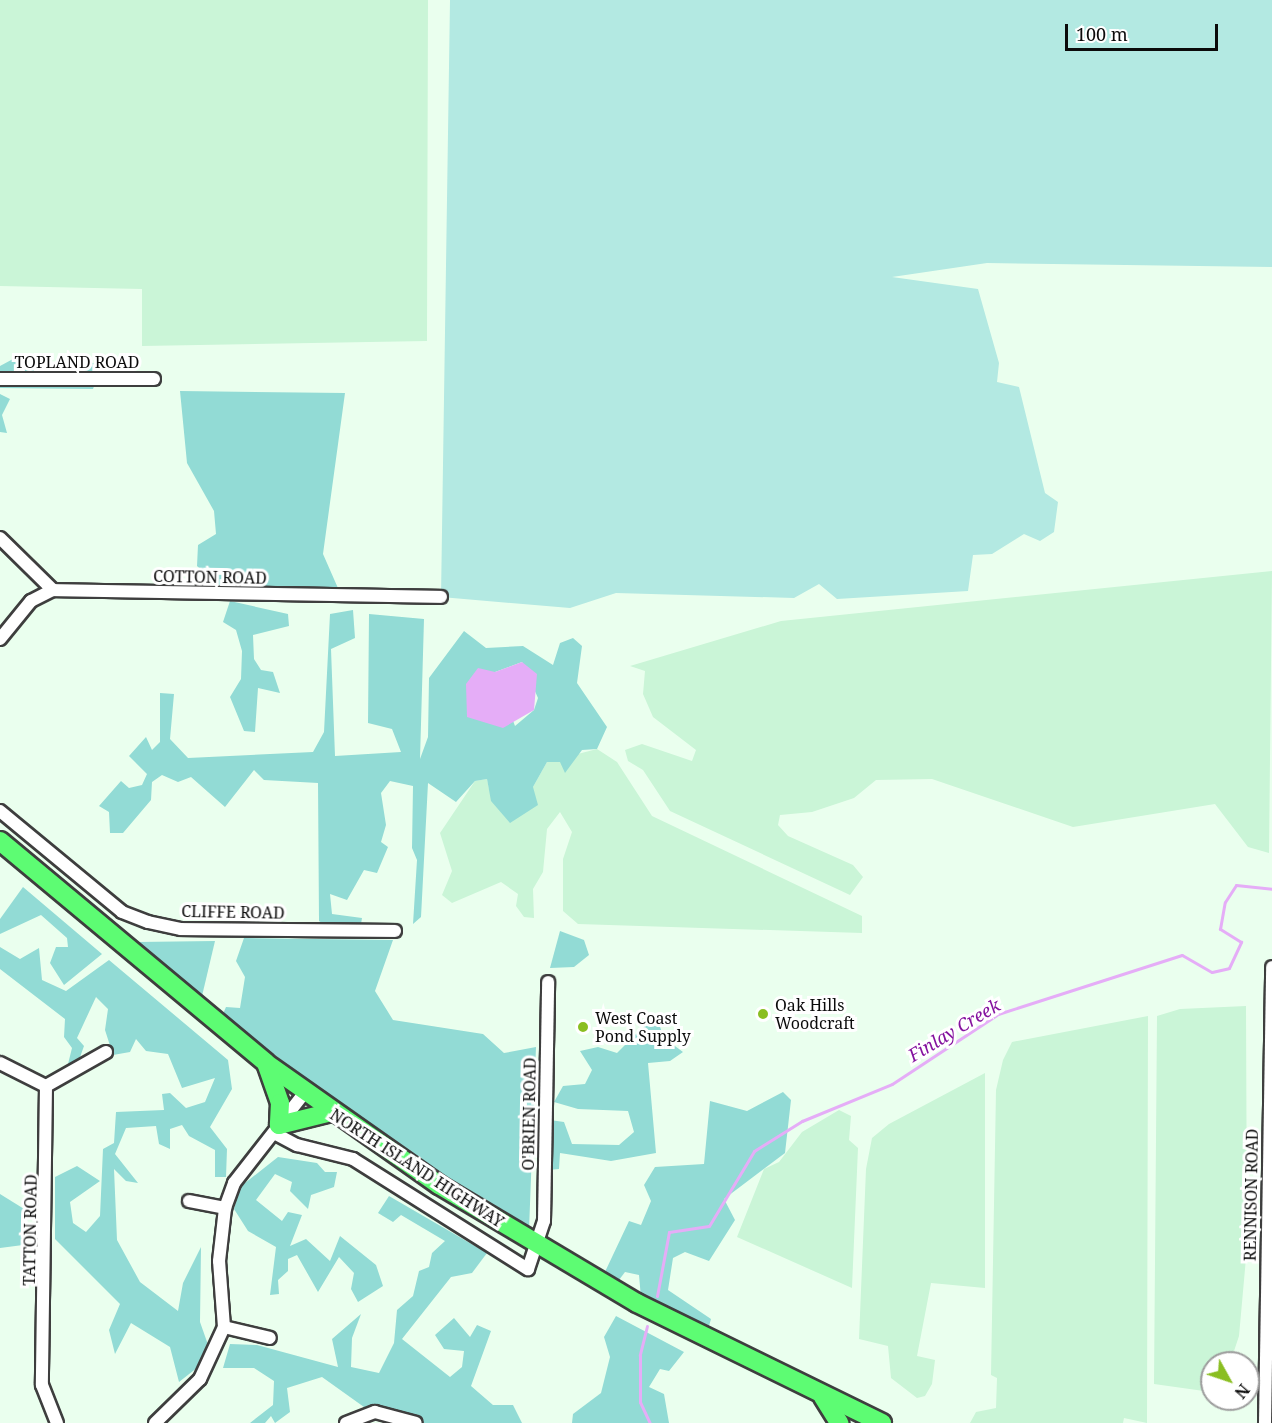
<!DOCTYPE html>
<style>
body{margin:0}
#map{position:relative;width:1272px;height:1423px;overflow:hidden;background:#eaffee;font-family:"Noto Serif",serif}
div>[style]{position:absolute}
.farmland>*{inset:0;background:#caf5d7}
.green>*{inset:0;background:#b3e9e2}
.forest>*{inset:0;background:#92dbd5}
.water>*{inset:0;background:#e5adf7}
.stream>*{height:3px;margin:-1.5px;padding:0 1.5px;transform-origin:1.5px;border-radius:1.5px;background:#e5adf7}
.roads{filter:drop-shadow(2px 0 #3e3e3e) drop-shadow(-2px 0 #3e3e3e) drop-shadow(0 2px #3e3e3e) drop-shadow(0 -2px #3e3e3e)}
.minor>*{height:12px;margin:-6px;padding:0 6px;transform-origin:6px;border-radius:6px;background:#fff}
.primary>*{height:18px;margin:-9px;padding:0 9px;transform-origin:9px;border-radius:9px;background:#5dfc73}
.dots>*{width:16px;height:16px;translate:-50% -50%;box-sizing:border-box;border:3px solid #fff;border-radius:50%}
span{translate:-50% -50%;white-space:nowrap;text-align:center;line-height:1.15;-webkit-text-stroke:6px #fff;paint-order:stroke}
.street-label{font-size:16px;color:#0b0b0b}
.poi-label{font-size:16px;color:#0b0b0b}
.left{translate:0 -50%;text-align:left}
.water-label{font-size:18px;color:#85139f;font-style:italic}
.north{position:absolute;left:1200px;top:1351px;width:60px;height:60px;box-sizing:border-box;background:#fff;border:2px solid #9d9d9d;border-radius:50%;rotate:130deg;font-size:16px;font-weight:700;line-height:24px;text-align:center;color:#0b0b0b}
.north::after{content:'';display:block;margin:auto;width:21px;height:27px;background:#8abe21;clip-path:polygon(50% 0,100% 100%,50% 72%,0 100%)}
.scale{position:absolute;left:1065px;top:24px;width:153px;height:27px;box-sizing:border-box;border:3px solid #0b0b0b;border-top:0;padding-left:8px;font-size:18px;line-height:21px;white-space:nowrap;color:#0b0b0b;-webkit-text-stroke:4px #fff;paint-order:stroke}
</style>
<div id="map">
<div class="farmland">
<div style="clip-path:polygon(0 0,428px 0,427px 341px,142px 346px,142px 289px,0 286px)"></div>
<div style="clip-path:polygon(1272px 571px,1269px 853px,1248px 847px,1215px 804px,1073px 827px,932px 779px,876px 780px,854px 798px,812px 812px,780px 815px,778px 825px,788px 836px,853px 865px,863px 877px,850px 895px,670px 811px,643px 770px,628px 761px,625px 750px,642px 744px,692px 761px,696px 750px,653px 717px,643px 694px,645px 671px,630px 666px,781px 621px)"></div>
<div style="clip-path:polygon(597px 749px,617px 762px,652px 816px,862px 916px,862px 933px,578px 924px,563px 911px,563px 859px,572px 832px,560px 812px,547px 829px,543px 872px,533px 889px,534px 918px,524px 917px,516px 906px,518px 894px,501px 882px,452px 903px,442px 895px,452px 871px,440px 833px,475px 781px,487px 779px,489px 789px,533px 787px,547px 762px)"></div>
<div style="clip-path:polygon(1246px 1006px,1247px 1247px,1239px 1336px,1230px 1363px,1212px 1363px,1211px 1392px,1154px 1384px,1157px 1016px,1180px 1009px)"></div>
<div style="clip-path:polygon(1148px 1016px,1147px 1423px,1124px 1418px,1123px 1423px,970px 1423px,976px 1412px,996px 1408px,997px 1378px,991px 1375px,996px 1090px,1003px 1060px,1012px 1042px)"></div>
<div style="clip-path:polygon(985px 1073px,985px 1288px,931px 1283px,917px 1356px,935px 1360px,932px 1384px,925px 1396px,917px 1398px,891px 1378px,888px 1346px,859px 1339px,866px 1169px,872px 1138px,889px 1124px)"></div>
<div style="clip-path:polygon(839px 1110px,851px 1116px,849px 1140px,858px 1148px,852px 1288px,737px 1237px,764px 1169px,779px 1162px,802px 1132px)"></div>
</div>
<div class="green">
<div style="clip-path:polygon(450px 0,1272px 0,1272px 267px,987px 263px,892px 277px,978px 289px,999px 363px,997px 382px,1019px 387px,1045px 493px,1058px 502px,1054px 532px,1040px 541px,1024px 534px,992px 554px,973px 555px,968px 591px,837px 599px,819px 584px,794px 598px,616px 593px,570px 608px,441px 597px)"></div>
</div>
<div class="forest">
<div style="clip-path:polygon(13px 359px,38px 371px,48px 363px,93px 363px,100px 371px,93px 389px,0 388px,0 366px)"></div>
<div style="clip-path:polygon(180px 391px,345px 393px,323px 554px,341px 595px,227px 594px,197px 566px,198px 545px,216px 534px,214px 511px,187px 463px)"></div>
<div style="clip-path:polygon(0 394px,10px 399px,2px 415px,7px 433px,0 432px)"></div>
<div style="clip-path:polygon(230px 601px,288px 614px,289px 626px,253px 635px,254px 659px,261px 670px,273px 672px,280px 693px,258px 688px,255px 732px,244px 731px,230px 697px,241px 679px,242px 651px,236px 630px,223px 622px)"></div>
<div style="clip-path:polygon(evenodd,353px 610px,355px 638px,331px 649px,335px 756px,401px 752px,392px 729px,368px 723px,369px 614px,424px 619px,420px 759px,428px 737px,429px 678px,464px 631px,486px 648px,523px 646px,553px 665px,560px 643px,573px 638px,582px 646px,577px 683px,607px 727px,597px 749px,582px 750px,565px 773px,560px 762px,547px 762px,533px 787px,538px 805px,510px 823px,491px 801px,487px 779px,475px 781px,456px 802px,428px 783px,421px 917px,413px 924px,417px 860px,412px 848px,413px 786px,390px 781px,381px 793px,386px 825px,381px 842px,388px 847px,377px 873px,364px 870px,347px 900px,330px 894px,332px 914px,362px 918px,360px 930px,330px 928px,319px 921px,318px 783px,264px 780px,254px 770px,225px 807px,191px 777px,178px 782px,162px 775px,152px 782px,151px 800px,123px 833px,110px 833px,109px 812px,99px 806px,121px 781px,129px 788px,142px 785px,147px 774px,129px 756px,146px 737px,152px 750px,160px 742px,160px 693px,174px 694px,170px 739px,188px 758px,313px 752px,324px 732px,330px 614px,353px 610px,522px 662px,538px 698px,534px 710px,515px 726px,495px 672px,522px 662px)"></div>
<div style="clip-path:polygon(23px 887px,102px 954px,64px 985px,50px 963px,56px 947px,68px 947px,67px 938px,41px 915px,0 934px,0 919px)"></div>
<div style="clip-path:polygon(560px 931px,584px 940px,589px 955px,574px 967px,550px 968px)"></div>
<div style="clip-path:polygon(244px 938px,393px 940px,375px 991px,393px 1020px,483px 1034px,504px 1053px,536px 1047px,529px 1230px,414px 1158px,222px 1016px,226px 1007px,240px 1008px,245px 977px,236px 961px)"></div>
<div style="clip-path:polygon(215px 941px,202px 996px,137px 942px)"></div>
<div style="clip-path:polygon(0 947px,20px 959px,39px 948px,42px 980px,66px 991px,109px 960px,228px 1060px,232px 1089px,210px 1127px,227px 1149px,226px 1177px,215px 1177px,215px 1150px,189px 1136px,182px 1125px,170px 1129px,170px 1149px,159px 1144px,156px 1126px,126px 1128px,115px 1154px,138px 1183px,126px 1181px,114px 1169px,117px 1240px,140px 1282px,178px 1311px,183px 1283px,201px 1247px,200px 1322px,212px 1356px,179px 1382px,170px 1347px,131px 1323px,115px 1354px,109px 1330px,120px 1304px,55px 1239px,55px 1177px,77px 1166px,100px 1181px,70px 1202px,73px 1223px,86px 1232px,100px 1216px,103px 1149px,114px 1143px,116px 1112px,164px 1110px,162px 1094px,170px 1093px,186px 1108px,205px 1102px,215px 1078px,182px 1088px,168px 1054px,146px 1051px,136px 1039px,130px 1052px,113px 1055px,105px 1030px,108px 1009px,96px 997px,77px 1038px,84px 1046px,79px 1060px,68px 1064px,72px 1048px,64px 1037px,65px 1019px,0 969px)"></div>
<div style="clip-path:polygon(659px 1024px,664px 1038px,683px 1052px,670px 1061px,648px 1063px,656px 1153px,611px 1161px,560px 1153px,559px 1169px,548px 1170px,550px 1120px,564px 1122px,572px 1144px,619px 1145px,634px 1132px,628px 1111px,578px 1109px,554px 1102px,563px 1086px,585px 1084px,592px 1070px,580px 1051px,598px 1047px,617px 1053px,644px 1026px)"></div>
<div style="clip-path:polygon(783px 1092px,791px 1100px,785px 1153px,724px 1199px,735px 1220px,709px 1261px,685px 1252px,673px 1258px,668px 1290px,711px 1319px,707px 1333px,641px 1298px,639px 1275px,625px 1272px,619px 1280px,604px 1274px,629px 1221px,641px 1225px,651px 1201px,644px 1185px,655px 1167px,704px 1164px,710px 1101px,747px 1111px)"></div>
<div style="clip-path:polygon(278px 1157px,317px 1163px,325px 1172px,337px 1172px,334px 1187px,311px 1195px,308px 1209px,290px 1191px,292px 1182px,275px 1174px,256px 1200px,282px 1221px,288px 1212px,302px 1215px,290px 1246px,306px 1239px,330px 1261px,340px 1236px,376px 1265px,383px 1286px,358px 1302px,351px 1289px,354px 1273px,339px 1257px,318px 1292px,297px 1255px,288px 1259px,288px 1271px,278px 1280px,279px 1294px,270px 1295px,276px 1247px,248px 1231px,234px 1209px,240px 1187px)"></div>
<div style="clip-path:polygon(0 1194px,29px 1212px,23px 1245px,0 1248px)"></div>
<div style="clip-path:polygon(389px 1196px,487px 1253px,472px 1273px,451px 1277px,402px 1339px,450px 1377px,462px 1367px,464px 1351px,444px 1349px,435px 1335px,454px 1318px,470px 1337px,477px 1325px,491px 1331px,471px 1386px,493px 1405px,513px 1405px,522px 1423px,421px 1423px,364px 1407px,322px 1377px,287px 1388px,290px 1412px,275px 1423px,271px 1416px,265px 1423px,250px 1423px,273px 1405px,274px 1381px,254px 1368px,223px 1368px,230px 1344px,257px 1345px,338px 1367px,332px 1339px,361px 1314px,352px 1338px,351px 1367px,379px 1373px,394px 1343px,397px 1310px,413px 1296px,419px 1271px,429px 1267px,432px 1253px,445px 1241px,401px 1215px,393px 1222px,378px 1213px)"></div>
<div style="clip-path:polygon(616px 1316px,684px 1352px,669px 1371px,660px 1369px,649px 1387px,664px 1394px,669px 1423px,572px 1423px,573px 1414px,601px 1393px,610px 1357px,604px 1337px)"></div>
</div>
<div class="water">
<div style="clip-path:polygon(522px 662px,537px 674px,534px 710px,503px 728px,467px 717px,466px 684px,478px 668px,495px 672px)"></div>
</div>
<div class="stream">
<div style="left:657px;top:1296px;width:65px;rotate:-79.4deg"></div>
<div style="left:669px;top:1232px;width:40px;rotate:-8.5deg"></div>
<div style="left:709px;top:1226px;width:87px;rotate:-59deg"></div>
<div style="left:754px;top:1151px;width:57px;rotate:-32deg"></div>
<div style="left:802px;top:1121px;width:97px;rotate:-22.3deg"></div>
<div style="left:892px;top:1084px;width:127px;rotate:-33.4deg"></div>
<div style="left:998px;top:1014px;width:193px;rotate:-17.8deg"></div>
<div style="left:1182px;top:955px;width:34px;rotate:30deg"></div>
<div style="left:1212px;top:972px;width:17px;rotate:-13deg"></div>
<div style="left:1229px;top:968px;width:29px;rotate:-65deg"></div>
<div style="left:1241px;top:942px;width:25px;rotate:-148deg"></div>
<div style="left:1220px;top:929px;width:27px;rotate:-80deg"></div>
<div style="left:1225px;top:902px;width:20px;rotate:-57deg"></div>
<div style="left:1236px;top:885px;width:36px;rotate:6deg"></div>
<div style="left:647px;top:1326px;width:30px;rotate:104deg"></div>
<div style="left:640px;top:1355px;width:47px;rotate:90deg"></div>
<div style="left:640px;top:1402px;width:23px;rotate:65deg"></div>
</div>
<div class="roads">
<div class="minor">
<div style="left:0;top:379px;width:154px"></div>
<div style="left:0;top:538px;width:74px;rotate:44.5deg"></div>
<div style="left:0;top:639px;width:49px;rotate:-50.8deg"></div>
<div style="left:31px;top:601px;width:25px;rotate:-27deg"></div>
<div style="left:53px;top:590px;width:388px;rotate:1deg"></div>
<div style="left:0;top:811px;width:158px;rotate:39.6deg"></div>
<div style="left:122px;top:912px;width:28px;rotate:21deg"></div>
<div style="left:148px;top:922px;width:34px;rotate:12deg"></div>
<div style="left:181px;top:929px;width:214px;rotate:0.5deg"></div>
<div style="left:0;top:1063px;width:51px;rotate:26.6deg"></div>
<div style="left:46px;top:1086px;width:299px;rotate:90.8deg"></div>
<div style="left:42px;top:1385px;width:41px;rotate:68.5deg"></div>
<div style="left:46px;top:1086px;width:69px;rotate:-29.5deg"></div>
<div style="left:274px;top:1133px;width:26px;rotate:28deg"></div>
<div style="left:297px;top:1145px;width:58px;rotate:14deg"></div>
<div style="left:353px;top:1159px;width:207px;rotate:32.2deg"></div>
<div style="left:528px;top:1269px;width:51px;rotate:-71.6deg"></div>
<div style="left:544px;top:1221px;width:239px;rotate:-89deg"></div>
<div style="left:189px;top:1201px;width:37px;rotate:11deg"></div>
<div style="left:224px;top:1327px;width:47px;rotate:13.4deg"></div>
<div style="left:155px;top:1423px;width:63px;rotate:-44.4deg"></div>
<div style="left:200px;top:1379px;width:57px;rotate:-65.2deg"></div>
<div style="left:224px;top:1327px;width:66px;rotate:-94.3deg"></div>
<div style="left:219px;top:1261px;width:53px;rotate:-83.5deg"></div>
<div style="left:225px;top:1208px;width:27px;rotate:-70deg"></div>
<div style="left:234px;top:1183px;width:115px;rotate:-52deg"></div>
<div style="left:346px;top:1423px;width:31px;rotate:-21deg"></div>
<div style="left:375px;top:1412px;width:42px;rotate:15deg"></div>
<div style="left:1265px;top:1423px;width:456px;rotate:-89.1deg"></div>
</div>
<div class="primary">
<div style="left:0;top:841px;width:346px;rotate:39.8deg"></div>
<div style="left:266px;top:1063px;width:212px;rotate:35.2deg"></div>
<div style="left:439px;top:1185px;width:230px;rotate:30.8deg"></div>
<div style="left:637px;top:1303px;width:273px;rotate:26.1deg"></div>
<div style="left:266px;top:1063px;width:42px;rotate:70.7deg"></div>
<div style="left:280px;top:1103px;width:22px;rotate:93deg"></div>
<div style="left:279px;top:1125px;width:55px;rotate:-13.8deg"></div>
<div style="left:823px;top:1397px;width:31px;rotate:58deg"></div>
</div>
</div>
<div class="dots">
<div style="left:763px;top:1014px;background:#8abe21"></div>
<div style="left:583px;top:1027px;background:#8abe21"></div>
</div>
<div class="street-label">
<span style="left:77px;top:362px">TOPLAND ROAD</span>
<span style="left:210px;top:577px;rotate:1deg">COTTON ROAD</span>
<span style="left:233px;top:912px;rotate:1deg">CLIFFE ROAD</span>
<span style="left:529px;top:1114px;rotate:-89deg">O'BRIEN ROAD</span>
<span style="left:417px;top:1168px;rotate:33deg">NORTH ISLAND HIGHWAY</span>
<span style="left:1251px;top:1195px;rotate:-89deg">RENNISON ROAD</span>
<span style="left:30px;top:1230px;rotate:-89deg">TATTON ROAD</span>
</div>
<div class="poi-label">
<span class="left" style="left:775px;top:1014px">Oak Hills<br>Woodcraft</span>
<span class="left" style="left:595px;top:1027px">West Coast<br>Pond Supply</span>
</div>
<div class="water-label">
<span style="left:954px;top:1030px;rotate:-31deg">Finlay Creek</span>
</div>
<div class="north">N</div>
<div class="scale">100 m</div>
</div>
